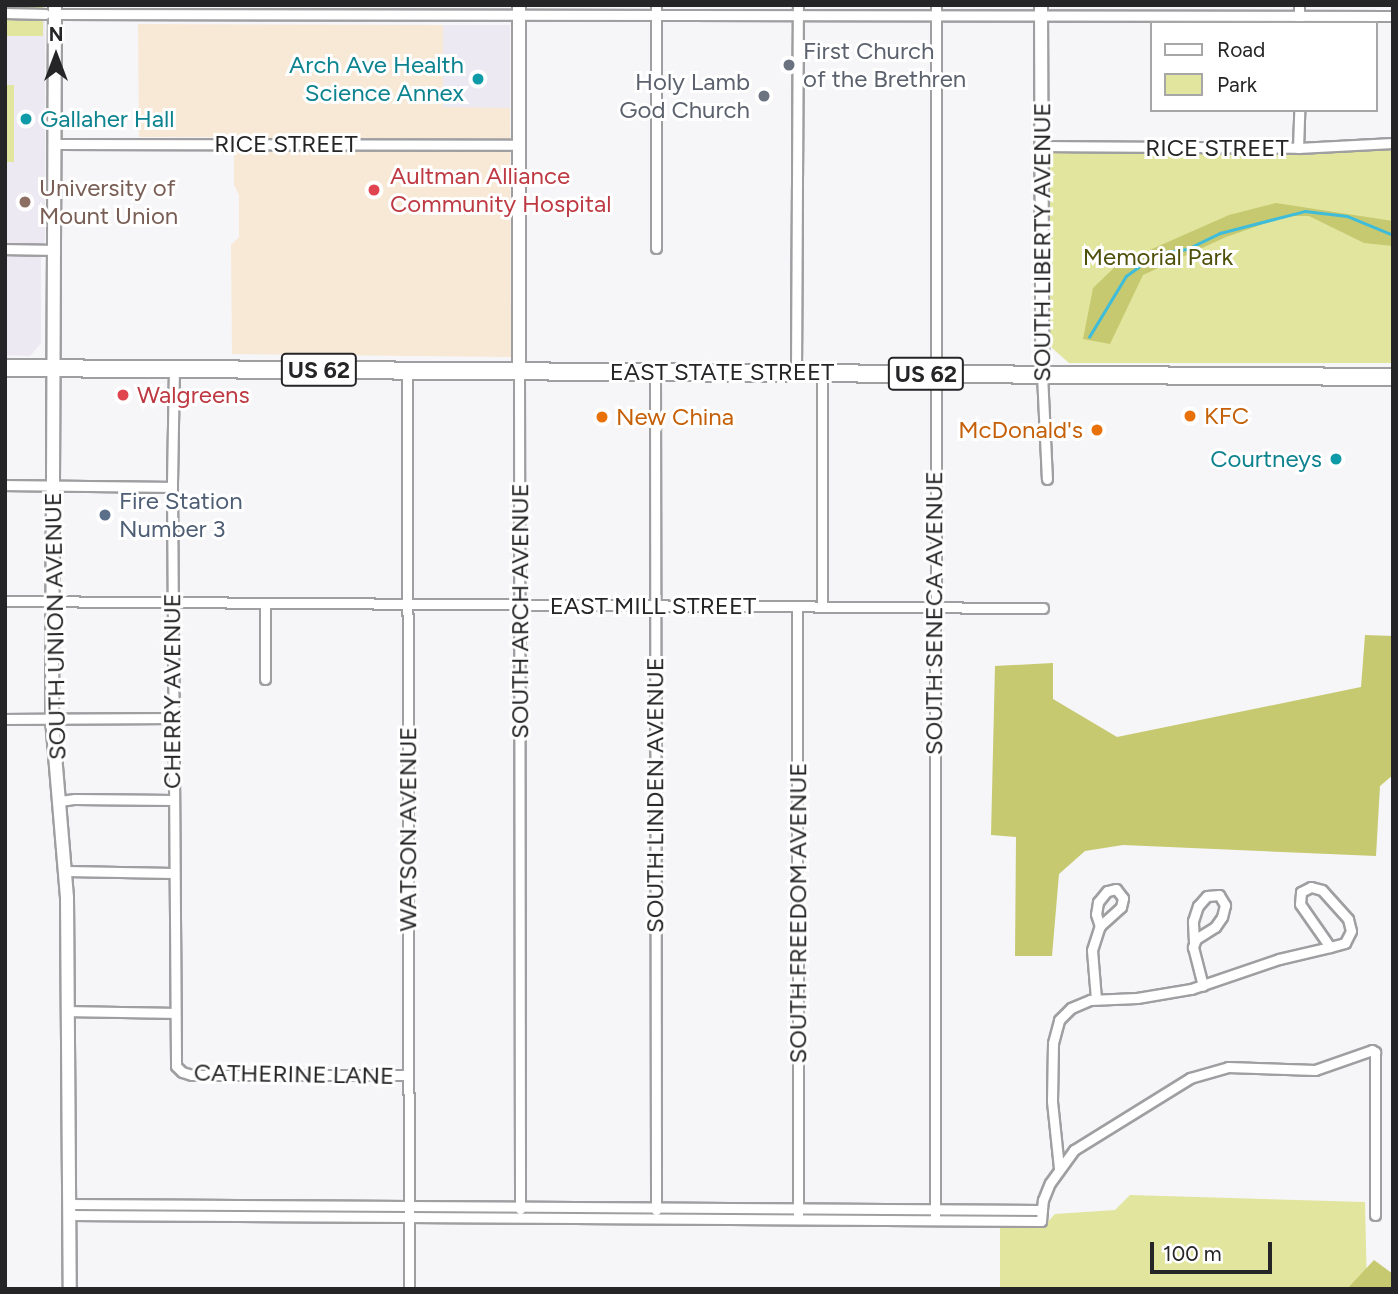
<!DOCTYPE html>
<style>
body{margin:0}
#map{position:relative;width:1398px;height:1294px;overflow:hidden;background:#f6f5f8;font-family:Figtree,sans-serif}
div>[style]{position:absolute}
.built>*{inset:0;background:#ece9f3;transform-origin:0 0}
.medical>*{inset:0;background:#f8e9d6}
.green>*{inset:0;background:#e1e59e;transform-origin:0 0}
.forest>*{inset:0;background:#c6c96f}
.stream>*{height:2.5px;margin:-1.25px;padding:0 1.25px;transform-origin:1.25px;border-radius:1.25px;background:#3fbcd9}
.roads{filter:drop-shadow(2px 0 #9f9ea1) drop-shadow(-2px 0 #9f9ea1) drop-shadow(0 2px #9f9ea1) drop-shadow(0 -2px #9f9ea1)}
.street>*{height:9px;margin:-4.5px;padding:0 4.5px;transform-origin:4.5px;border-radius:4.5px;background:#fff}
.secondary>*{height:12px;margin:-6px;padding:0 6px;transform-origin:6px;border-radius:6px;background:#fff}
.highway>*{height:16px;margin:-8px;padding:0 8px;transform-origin:8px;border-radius:8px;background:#fff}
.dots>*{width:19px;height:19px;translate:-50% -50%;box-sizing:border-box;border:4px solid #fff;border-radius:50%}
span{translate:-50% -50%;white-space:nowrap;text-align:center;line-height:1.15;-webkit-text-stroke:6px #fff;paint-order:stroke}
.shield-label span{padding:2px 5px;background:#fff;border:2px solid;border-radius:5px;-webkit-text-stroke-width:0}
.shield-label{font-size:23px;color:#252426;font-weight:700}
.worship-label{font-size:24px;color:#5b616d}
.left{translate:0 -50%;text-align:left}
.right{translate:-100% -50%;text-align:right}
.culture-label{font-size:24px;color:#0d838f}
.street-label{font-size:24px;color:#252426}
.health-label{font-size:24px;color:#be3a42}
.education-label{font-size:24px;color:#785e54}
.park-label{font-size:24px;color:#4f500a}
.food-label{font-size:24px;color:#c56008}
.service-label{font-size:24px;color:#4e5e75}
.frame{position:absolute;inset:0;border:7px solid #252426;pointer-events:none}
.legend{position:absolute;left:1150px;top:21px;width:228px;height:91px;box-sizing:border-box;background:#fff;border:2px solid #a8a7a8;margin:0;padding:9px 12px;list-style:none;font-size:21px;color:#252426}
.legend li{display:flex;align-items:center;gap:14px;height:35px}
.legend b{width:35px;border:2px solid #a8a7a8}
.north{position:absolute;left:21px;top:21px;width:70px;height:70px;-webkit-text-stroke:5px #fff;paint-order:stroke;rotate:0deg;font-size:19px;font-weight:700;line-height:28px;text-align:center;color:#252426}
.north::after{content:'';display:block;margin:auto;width:24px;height:32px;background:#252426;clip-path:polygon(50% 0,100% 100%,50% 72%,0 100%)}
.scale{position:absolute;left:1150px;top:1242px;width:122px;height:32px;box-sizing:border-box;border:4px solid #252426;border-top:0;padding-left:9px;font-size:21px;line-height:24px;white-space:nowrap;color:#252426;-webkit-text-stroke:5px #fff;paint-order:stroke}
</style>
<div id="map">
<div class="built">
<div style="clip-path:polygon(5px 5px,45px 5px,45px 241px,41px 259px,41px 343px,30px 356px,5px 355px)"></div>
<div style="left:443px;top:25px;width:67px;height:83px"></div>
</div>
<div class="medical">
<div style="clip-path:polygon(138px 24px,443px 25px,443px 107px,510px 108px,511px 357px,232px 354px,231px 245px,239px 237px,239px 195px,234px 185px,234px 137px,139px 137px)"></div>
</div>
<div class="green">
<div style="left:5px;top:5px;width:38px;height:31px"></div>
<div style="left:5px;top:85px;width:9px;height:77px"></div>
<div style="clip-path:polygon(1393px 146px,1393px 363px,1069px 363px,1052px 348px,1049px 333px,1047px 157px,1053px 152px,1297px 153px)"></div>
<div style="clip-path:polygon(1130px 1195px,1365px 1202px,1367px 1289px,1000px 1289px,1000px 1228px,1043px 1227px,1055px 1214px,1115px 1210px)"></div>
</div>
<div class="forest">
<div style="clip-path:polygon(1276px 203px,1393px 221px,1393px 246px,1364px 243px,1309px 216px,1291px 216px,1269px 222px,1226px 237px,1143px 275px,1110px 344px,1083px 339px,1093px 288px,1118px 264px,1229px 215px)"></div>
<div style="clip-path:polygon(1365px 635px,1393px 636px,1393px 775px,1380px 786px,1376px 856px,1123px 845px,1085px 851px,1059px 874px,1052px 956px,1015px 956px,1016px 837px,991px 835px,995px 666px,1053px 663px,1053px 699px,1117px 737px,1361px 687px)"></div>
<div style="clip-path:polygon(1374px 1260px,1393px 1274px,1393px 1289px,1347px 1289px)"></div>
</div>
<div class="stream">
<div style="left:1089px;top:337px;width:71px;rotate:-58.8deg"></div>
<div style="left:1126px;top:276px;width:39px;rotate:-36deg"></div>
<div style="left:1158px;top:253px;width:29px;rotate:-8deg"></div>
<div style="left:1187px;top:249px;width:37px;rotate:-26deg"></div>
<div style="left:1220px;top:233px;width:88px;rotate:-14.5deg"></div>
<div style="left:1305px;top:211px;width:42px;rotate:6.8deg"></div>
<div style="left:1347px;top:216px;width:50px;rotate:22.4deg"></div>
</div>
<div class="roads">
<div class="street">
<div style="left:5px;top:13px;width:40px;rotate:1.4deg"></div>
<div style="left:55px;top:14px;width:1338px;rotate:0.09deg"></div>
<div style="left:1299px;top:23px;width:18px;rotate:-90deg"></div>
<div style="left:54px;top:144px;width:464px;rotate:0.1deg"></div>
<div style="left:1040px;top:146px;width:258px;rotate:0.4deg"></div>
<div style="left:1298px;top:148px;width:95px;rotate:-3deg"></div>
<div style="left:1298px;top:148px;width:38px;rotate:-88deg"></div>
<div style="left:656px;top:248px;width:243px;rotate:-90deg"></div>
<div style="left:5px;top:249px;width:48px;rotate:1.2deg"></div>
<div style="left:174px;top:368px;width:119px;rotate:91deg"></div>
<div style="left:172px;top:487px;width:579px;rotate:89.6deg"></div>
<div style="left:176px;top:1066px;width:8px;rotate:45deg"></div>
<div style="left:182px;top:1072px;width:10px;rotate:17deg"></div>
<div style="left:192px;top:1075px;width:216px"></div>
<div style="left:407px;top:370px;width:919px;rotate:89.88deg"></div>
<div style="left:519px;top:371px;width:838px;rotate:89.93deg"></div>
<div style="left:655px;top:372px;width:838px;rotate:89.93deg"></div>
<div style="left:796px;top:373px;width:368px;rotate:-89.7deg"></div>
<div style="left:822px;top:373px;width:233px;rotate:90deg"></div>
<div style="left:1042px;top:374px;width:105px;rotate:87.3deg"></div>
<div style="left:5px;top:485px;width:167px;rotate:0.7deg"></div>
<div style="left:5px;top:601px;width:1038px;rotate:0.39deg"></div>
<div style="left:797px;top:606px;width:608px;rotate:89.91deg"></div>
<div style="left:265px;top:679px;width:75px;rotate:-90deg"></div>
<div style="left:5px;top:719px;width:167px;rotate:-0.3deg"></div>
<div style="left:60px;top:801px;width:15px;rotate:-8deg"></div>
<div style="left:75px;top:799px;width:98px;rotate:0.6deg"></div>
<div style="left:67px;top:871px;width:106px;rotate:1.1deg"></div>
<div style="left:1311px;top:887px;width:11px;rotate:15deg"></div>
<div style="left:1322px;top:890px;width:39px;rotate:48deg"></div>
<div style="left:1348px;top:919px;width:12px;rotate:76deg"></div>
<div style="left:1351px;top:931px;width:13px;rotate:117deg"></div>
<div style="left:1345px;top:943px;width:16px;rotate:165deg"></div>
<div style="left:1330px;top:947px;width:52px;rotate:-124.9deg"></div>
<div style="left:1300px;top:904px;width:12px;rotate:-85deg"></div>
<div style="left:1301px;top:892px;width:11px;rotate:-27deg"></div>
<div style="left:1194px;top:942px;width:21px;rotate:-93deg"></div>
<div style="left:1193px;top:921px;width:16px;rotate:-72deg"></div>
<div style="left:1198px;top:906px;width:13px;rotate:-48deg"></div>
<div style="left:1207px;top:896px;width:12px;rotate:-5deg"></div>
<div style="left:1219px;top:895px;width:12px;rotate:59deg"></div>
<div style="left:1225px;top:905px;width:12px;rotate:104deg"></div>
<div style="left:1222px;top:917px;width:12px;rotate:125deg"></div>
<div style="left:1215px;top:927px;width:22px;rotate:148deg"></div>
<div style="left:1196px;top:939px;width:9px;rotate:111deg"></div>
<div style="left:1193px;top:947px;width:40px;rotate:75.6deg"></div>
<div style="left:1096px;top:999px;width:49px;rotate:-94.7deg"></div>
<div style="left:1092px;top:950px;width:25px;rotate:-72deg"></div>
<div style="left:1100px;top:926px;width:28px;rotate:-42deg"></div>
<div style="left:1121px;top:907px;width:9px;rotate:-77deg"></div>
<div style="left:1123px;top:898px;width:11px;rotate:-128deg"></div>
<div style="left:1116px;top:889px;width:9px;rotate:167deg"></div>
<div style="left:1107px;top:891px;width:14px;rotate:129deg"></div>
<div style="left:1098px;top:902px;width:12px;rotate:99deg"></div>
<div style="left:1096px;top:914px;width:13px;rotate:72deg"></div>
<div style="left:68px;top:1011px;width:106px;rotate:1.1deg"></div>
<div style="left:1059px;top:1168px;width:67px;rotate:-96deg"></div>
<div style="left:1052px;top:1101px;width:58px;rotate:-89deg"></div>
<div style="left:1053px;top:1043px;width:24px;rotate:-75deg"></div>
<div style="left:1059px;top:1020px;width:17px;rotate:-45deg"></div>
<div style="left:1071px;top:1008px;width:21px;rotate:-23deg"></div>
<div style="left:1090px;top:1000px;width:47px;rotate:-2.4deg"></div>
<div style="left:1137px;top:998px;width:55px;rotate:-9.5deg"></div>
<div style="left:1191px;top:989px;width:93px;rotate:-18.8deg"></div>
<div style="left:1279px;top:959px;width:52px;rotate:-13.2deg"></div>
<div style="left:69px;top:1204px;width:973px;rotate:0.35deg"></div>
<div style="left:69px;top:1215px;width:972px;rotate:0.35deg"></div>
<div style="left:1041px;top:1221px;width:21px;rotate:-85deg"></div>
<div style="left:1043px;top:1200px;width:18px;rotate:-68deg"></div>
<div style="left:1050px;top:1183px;width:41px;rotate:-54deg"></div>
<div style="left:1074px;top:1150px;width:137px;rotate:-31.8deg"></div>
<div style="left:1190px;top:1078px;width:40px;rotate:-16deg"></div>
<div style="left:1228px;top:1067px;width:87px;rotate:2deg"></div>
<div style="left:1315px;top:1070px;width:60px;rotate:-19.3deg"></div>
<div style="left:1372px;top:1050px;width:4px;rotate:34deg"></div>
<div style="left:1375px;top:1052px;width:163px;rotate:90deg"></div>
<div style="left:935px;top:1220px;width:1215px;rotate:-89.95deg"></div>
</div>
<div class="secondary">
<div style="left:55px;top:5px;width:714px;rotate:90.24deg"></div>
<div style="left:52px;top:719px;width:180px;rotate:85.2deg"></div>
<div style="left:67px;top:898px;width:391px;rotate:89.6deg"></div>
<div style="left:519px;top:5px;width:366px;rotate:90deg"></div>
<div style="left:1041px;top:5px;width:369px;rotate:89.8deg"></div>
</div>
<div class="highway">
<div style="left:5px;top:368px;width:1388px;rotate:0.37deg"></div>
</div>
</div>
<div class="dots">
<div style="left:789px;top:65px;background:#6b7280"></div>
<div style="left:478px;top:79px;background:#0f9aa8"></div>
<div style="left:764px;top:96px;background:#6b7280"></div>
<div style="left:26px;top:119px;background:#0f9aa8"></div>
<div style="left:374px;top:190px;background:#e0444e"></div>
<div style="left:25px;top:202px;background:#8d6e63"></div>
<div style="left:123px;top:395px;background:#e0444e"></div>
<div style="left:1190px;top:416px;background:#e8710a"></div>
<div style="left:602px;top:417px;background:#e8710a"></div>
<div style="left:1097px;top:430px;background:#e8710a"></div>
<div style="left:1336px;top:459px;background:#0f9aa8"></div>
<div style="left:105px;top:515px;background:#5c6f8a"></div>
</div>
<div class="shield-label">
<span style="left:319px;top:370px">US 62</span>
<span style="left:926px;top:374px">US 62</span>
</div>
<div class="worship-label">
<span class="left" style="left:803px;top:65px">First Church<br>of the Brethren</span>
<span class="right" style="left:750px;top:96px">Holy Lamb<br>God Church</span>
</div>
<div class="culture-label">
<span class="right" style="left:464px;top:79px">Arch Ave Health<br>Science Annex</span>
<span class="left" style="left:40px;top:119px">Gallaher Hall</span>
<span class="right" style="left:1322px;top:459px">Courtneys</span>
</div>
<div class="street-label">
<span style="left:286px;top:144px">RICE STREET</span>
<span style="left:1217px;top:148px">RICE STREET</span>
<span style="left:1042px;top:242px;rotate:-90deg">SOUTH LIBERTY AVENUE</span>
<span style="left:722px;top:372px">EAST STATE STREET</span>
<span style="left:653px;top:606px">EAST MILL STREET</span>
<span style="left:520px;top:611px;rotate:-90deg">SOUTH ARCH AVENUE</span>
<span style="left:934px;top:613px;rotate:-90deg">SOUTH SENECA AVENUE</span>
<span style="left:55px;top:626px;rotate:-91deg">SOUTH UNION AVENUE</span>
<span style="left:172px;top:691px;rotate:-90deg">CHERRY AVENUE</span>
<span style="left:655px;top:795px;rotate:-90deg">SOUTH LINDEN AVENUE</span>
<span style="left:408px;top:829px;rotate:-90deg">WATSON AVENUE</span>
<span style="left:798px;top:913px;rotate:-90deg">SOUTH FREEDOM AVENUE</span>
<span style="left:294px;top:1074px;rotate:1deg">CATHERINE LANE</span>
</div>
<div class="health-label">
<span class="left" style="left:390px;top:190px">Aultman Alliance<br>Community Hospital</span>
<span class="left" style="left:137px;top:395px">Walgreens</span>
</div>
<div class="education-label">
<span class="left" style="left:39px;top:202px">University of<br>Mount Union</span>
</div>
<div class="park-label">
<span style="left:1158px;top:257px">Memorial Park</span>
</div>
<div class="food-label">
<span class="left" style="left:1204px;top:416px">KFC</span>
<span class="left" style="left:616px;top:417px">New China</span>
<span class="right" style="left:1083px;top:430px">McDonald's</span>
</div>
<div class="service-label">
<span class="left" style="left:119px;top:515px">Fire Station<br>Number 3</span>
</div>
<div class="frame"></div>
<ul class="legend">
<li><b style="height:9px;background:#fff"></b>Road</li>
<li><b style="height:19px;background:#e1e59e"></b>Park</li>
</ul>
<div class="north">N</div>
<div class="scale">100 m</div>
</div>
